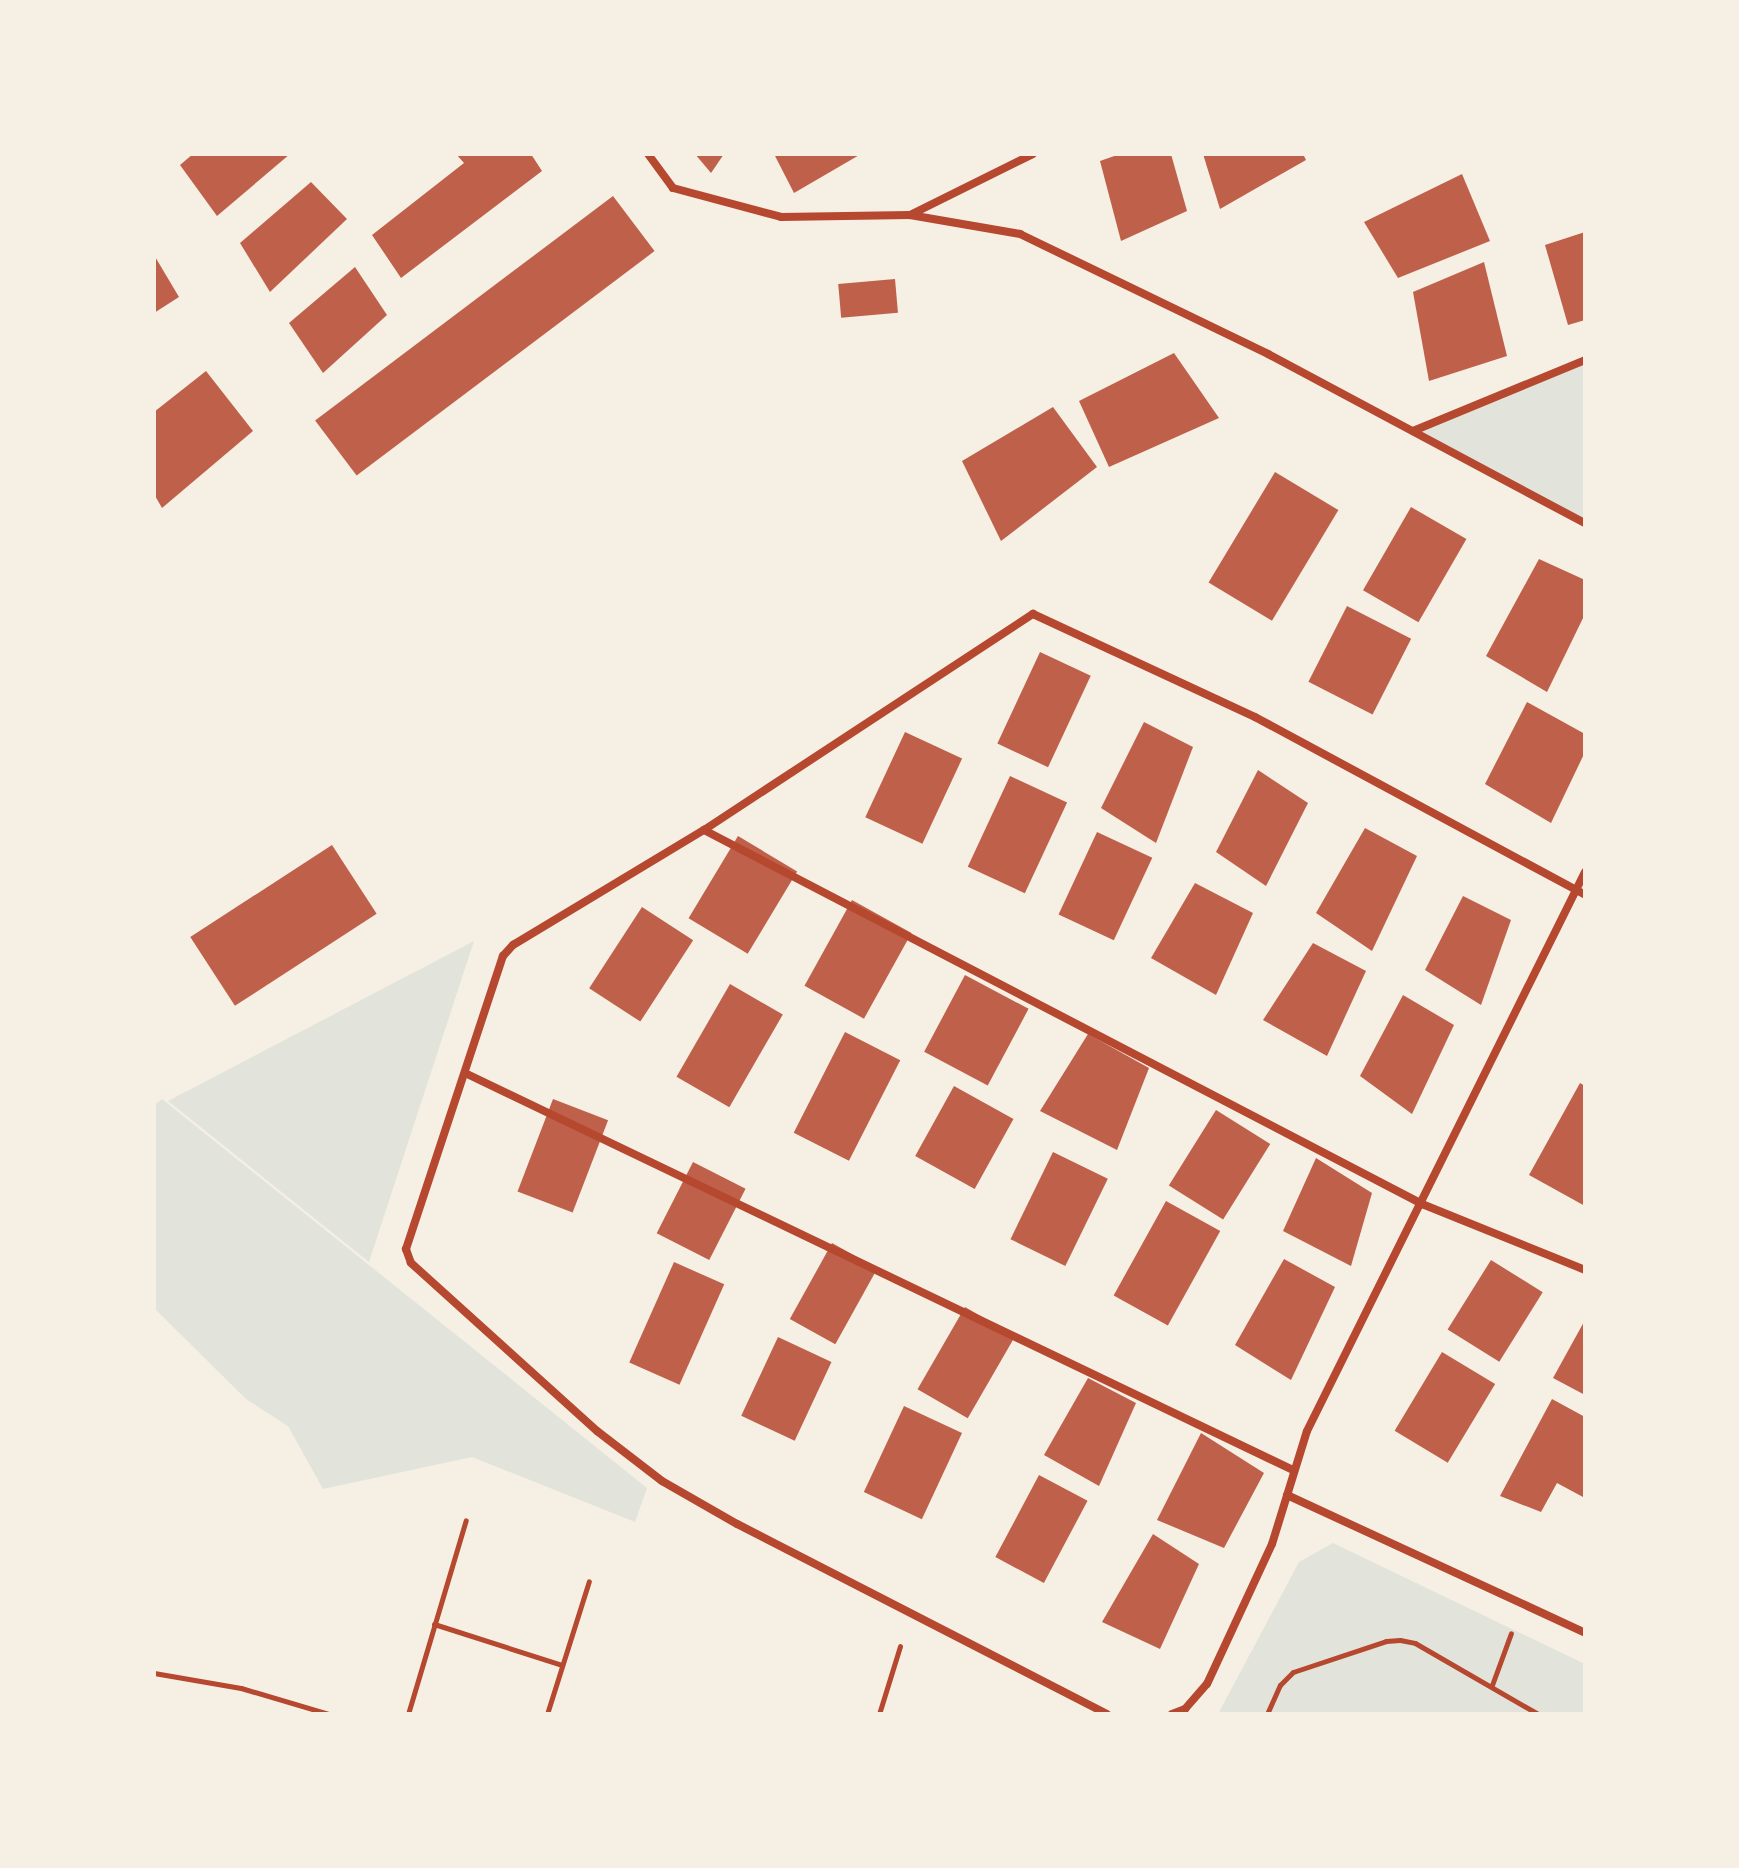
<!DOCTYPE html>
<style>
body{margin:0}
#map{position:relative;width:1739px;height:1868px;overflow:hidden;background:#f6efe4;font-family:Karla,sans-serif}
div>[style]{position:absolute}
.green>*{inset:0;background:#e2e4dc}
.building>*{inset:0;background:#bf614a;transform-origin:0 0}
.path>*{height:5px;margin:-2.5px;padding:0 2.5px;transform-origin:2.5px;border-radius:2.5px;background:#b5482f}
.minor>*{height:8px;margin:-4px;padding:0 4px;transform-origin:4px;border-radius:4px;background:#b5482f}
span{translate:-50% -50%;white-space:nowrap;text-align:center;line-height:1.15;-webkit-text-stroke:6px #f6efe4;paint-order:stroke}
.frame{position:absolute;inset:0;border:156px solid #f6efe4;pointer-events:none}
</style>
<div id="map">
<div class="green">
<div style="clip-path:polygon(1585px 360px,1585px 524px,1413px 431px)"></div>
<div style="clip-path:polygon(474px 941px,369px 1262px,168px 1101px)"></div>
<div style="clip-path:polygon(162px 1099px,647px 1488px,635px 1522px,472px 1457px,323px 1489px,288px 1426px,246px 1399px,154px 1308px,154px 1105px)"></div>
<div style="clip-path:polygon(1333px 1543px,1585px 1664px,1585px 1714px,1218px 1714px,1299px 1562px)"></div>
</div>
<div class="building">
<div style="clip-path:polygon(193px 154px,290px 154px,217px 216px,180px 165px)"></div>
<div style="clip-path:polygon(456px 154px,531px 154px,542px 171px,401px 278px,372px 235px,464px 163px)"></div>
<div style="clip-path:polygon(695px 154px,724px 154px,711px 173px)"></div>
<div style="clip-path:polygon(774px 154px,861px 154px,794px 193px)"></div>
<div style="clip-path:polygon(1120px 154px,1171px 154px,1187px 211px,1121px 241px,1100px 161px)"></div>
<div style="clip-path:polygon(1203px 154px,1303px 154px,1306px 160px,1220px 209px)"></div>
<div style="clip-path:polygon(1462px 174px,1490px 241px,1398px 278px,1364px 222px)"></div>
<div style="clip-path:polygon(311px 182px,347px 219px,270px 292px,240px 243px)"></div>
<div style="left:613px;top:196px;width:69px;height:373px;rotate:53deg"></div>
<div style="clip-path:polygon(1585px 232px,1585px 320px,1568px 325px,1545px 245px)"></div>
<div style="clip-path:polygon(154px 255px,179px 297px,154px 313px)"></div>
<div style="clip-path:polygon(1484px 262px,1507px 356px,1429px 381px,1413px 292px)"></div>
<div style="clip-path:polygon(355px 267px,387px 315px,323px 373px,289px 323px)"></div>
<div style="left:895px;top:279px;width:34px;height:57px;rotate:85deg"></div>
<div style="clip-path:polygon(1174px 353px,1219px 418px,1109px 467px,1079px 401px)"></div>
<div style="clip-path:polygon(206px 371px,253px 431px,162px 508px,154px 494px,154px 412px)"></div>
<div style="clip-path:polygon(1053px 407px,1097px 467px,1001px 541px,962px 461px)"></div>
<div style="left:1275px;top:472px;width:74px;height:129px;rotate:31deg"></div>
<div style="left:1411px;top:507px;width:64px;height:96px;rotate:30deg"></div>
<div style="clip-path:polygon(1539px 559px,1585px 580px,1585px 614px,1547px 692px,1486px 656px)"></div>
<div style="left:1347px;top:606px;width:72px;height:85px;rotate:27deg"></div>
<div style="left:1040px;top:652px;width:56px;height:101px;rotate:25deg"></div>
<div style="clip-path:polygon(1527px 702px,1585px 734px,1585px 752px,1551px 823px,1485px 784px)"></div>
<div style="clip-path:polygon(1144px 722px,1193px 747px,1156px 843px,1101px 808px)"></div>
<div style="left:905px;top:732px;width:63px;height:94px;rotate:25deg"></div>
<div style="clip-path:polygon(1258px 770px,1308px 803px,1266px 886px,1216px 852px)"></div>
<div style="left:1010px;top:776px;width:63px;height:100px;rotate:25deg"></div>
<div style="clip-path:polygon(1365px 828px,1417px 856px,1372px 951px,1316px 913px)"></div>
<div style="left:1097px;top:832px;width:61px;height:91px;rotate:25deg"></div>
<div style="left:738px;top:836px;width:69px;height:96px;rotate:31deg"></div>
<div style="left:332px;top:845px;width:82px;height:169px;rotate:57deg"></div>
<div style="clip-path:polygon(1195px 883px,1253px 913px,1216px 995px,1151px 958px)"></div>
<div style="clip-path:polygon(1463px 896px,1511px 920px,1481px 1005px,1425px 970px)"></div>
<div style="left:852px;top:900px;width:68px;height:98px;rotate:29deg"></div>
<div style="left:642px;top:907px;width:61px;height:97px;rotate:33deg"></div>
<div style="clip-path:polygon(1313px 943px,1366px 971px,1327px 1056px,1263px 1020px)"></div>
<div style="left:965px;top:975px;width:72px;height:87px;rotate:28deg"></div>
<div style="left:730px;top:984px;width:61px;height:107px;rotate:30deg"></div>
<div style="clip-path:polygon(1403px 995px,1454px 1025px,1412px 1114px,1360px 1076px)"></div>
<div style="left:845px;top:1032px;width:62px;height:113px;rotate:27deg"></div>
<div style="clip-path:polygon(1088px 1034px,1149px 1068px,1117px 1150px,1040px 1111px)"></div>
<div style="clip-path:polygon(1580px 1083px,1585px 1086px,1585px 1206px,1529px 1175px)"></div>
<div style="left:954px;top:1086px;width:68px;height:80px;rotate:29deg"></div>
<div style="left:553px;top:1099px;width:59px;height:99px;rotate:21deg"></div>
<div style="left:1216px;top:1110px;width:64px;height:89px;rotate:32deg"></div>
<div style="left:1053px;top:1152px;width:61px;height:97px;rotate:26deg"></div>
<div style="clip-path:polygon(1316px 1158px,1372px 1193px,1351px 1266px,1283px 1231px)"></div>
<div style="left:693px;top:1162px;width:59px;height:80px;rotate:27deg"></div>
<div style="left:1166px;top:1201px;width:62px;height:108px;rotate:29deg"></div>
<div style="left:832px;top:1243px;width:52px;height:87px;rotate:29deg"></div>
<div style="clip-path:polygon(1284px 1259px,1335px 1287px,1291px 1380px,1235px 1345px)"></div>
<div style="left:1491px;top:1260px;width:61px;height:82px;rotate:32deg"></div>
<div style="left:674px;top:1262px;width:55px;height:110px;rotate:24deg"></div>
<div style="left:965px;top:1307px;width:58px;height:95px;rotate:30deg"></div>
<div style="clip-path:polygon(1585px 1320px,1585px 1395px,1553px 1378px)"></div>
<div style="left:778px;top:1337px;width:59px;height:87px;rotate:25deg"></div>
<div style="left:1442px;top:1352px;width:62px;height:92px;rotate:31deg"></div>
<div style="clip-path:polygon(1088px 1378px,1136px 1403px,1099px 1486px,1044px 1455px)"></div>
<div style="clip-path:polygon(1552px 1399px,1585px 1417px,1585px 1494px,1583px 1497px,1557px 1483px,1541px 1512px,1500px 1496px)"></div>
<div style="left:904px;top:1406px;width:64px;height:95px;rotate:25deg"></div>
<div style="clip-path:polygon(1201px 1433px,1264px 1473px,1224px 1548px,1157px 1520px)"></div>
<div style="left:1039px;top:1475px;width:55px;height:93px;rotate:28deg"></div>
<div style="clip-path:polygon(1153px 1534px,1199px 1564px,1160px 1649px,1102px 1622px)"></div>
</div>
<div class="path">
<div style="left:434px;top:1624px;width:134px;rotate:17.8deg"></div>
<div style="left:154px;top:1673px;width:88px;rotate:9.8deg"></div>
<div style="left:241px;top:1688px;width:92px;rotate:16.5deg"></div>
<div style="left:1492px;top:1685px;width:55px;rotate:-69.9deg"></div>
<div style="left:408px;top:1714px;width:202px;rotate:-73.4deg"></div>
<div style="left:547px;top:1714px;width:139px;rotate:-72.5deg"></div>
<div style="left:879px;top:1714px;width:71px;rotate:-72.8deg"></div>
<div style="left:1267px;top:1714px;width:32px;rotate:-66deg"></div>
<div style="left:1280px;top:1685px;width:18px;rotate:-45deg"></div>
<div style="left:1293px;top:1672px;width:98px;rotate:-18.4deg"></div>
<div style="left:1386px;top:1641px;width:14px;rotate:-4deg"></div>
<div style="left:1400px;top:1640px;width:15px;rotate:11deg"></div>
<div style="left:1415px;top:1643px;width:142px;rotate:30deg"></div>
</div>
<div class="minor">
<div style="left:648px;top:154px;width:42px;rotate:53.7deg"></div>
<div style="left:673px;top:188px;width:112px;rotate:15deg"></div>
<div style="left:781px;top:217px;width:129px;rotate:-0.9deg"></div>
<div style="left:910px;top:215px;width:137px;rotate:-26.4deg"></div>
<div style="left:910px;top:215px;width:112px;rotate:9.8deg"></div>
<div style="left:1020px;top:234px;width:276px;rotate:25.8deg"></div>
<div style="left:1268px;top:354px;width:359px;rotate:28.1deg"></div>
<div style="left:1413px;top:431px;width:186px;rotate:-22.4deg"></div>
<div style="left:704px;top:830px;width:810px;rotate:27.51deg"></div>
<div style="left:1422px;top:1204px;width:176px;rotate:22deg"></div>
<div style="left:465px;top:1073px;width:918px;rotate:25.62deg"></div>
<div style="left:1287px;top:1495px;width:328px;rotate:24.8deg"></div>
<div style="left:1107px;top:1714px;width:416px;rotate:-152.8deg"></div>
<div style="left:737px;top:1524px;width:86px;rotate:-150.2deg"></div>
<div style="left:662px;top:1481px;width:82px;rotate:-142.4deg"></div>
<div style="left:597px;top:1431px;width:251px;rotate:-137.9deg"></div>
<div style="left:411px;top:1263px;width:15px;rotate:-110deg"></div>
<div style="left:406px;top:1249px;width:309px;rotate:-71.7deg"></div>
<div style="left:503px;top:956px;width:15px;rotate:-48deg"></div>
<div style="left:513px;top:945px;width:223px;rotate:-31.1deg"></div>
<div style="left:704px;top:830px;width:394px;rotate:-33.3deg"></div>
<div style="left:1033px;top:614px;width:245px;rotate:24.9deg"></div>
<div style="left:1255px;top:717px;width:375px;rotate:28.3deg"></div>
<div style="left:1172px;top:1714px;width:14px;rotate:-21deg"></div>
<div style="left:1185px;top:1709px;width:33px;rotate:-49deg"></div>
<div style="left:1207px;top:1684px;width:154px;rotate:-65.1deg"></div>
<div style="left:1272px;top:1544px;width:118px;rotate:-72.8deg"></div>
<div style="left:1307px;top:1431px;width:624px;rotate:-63.56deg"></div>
</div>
<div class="frame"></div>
</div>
